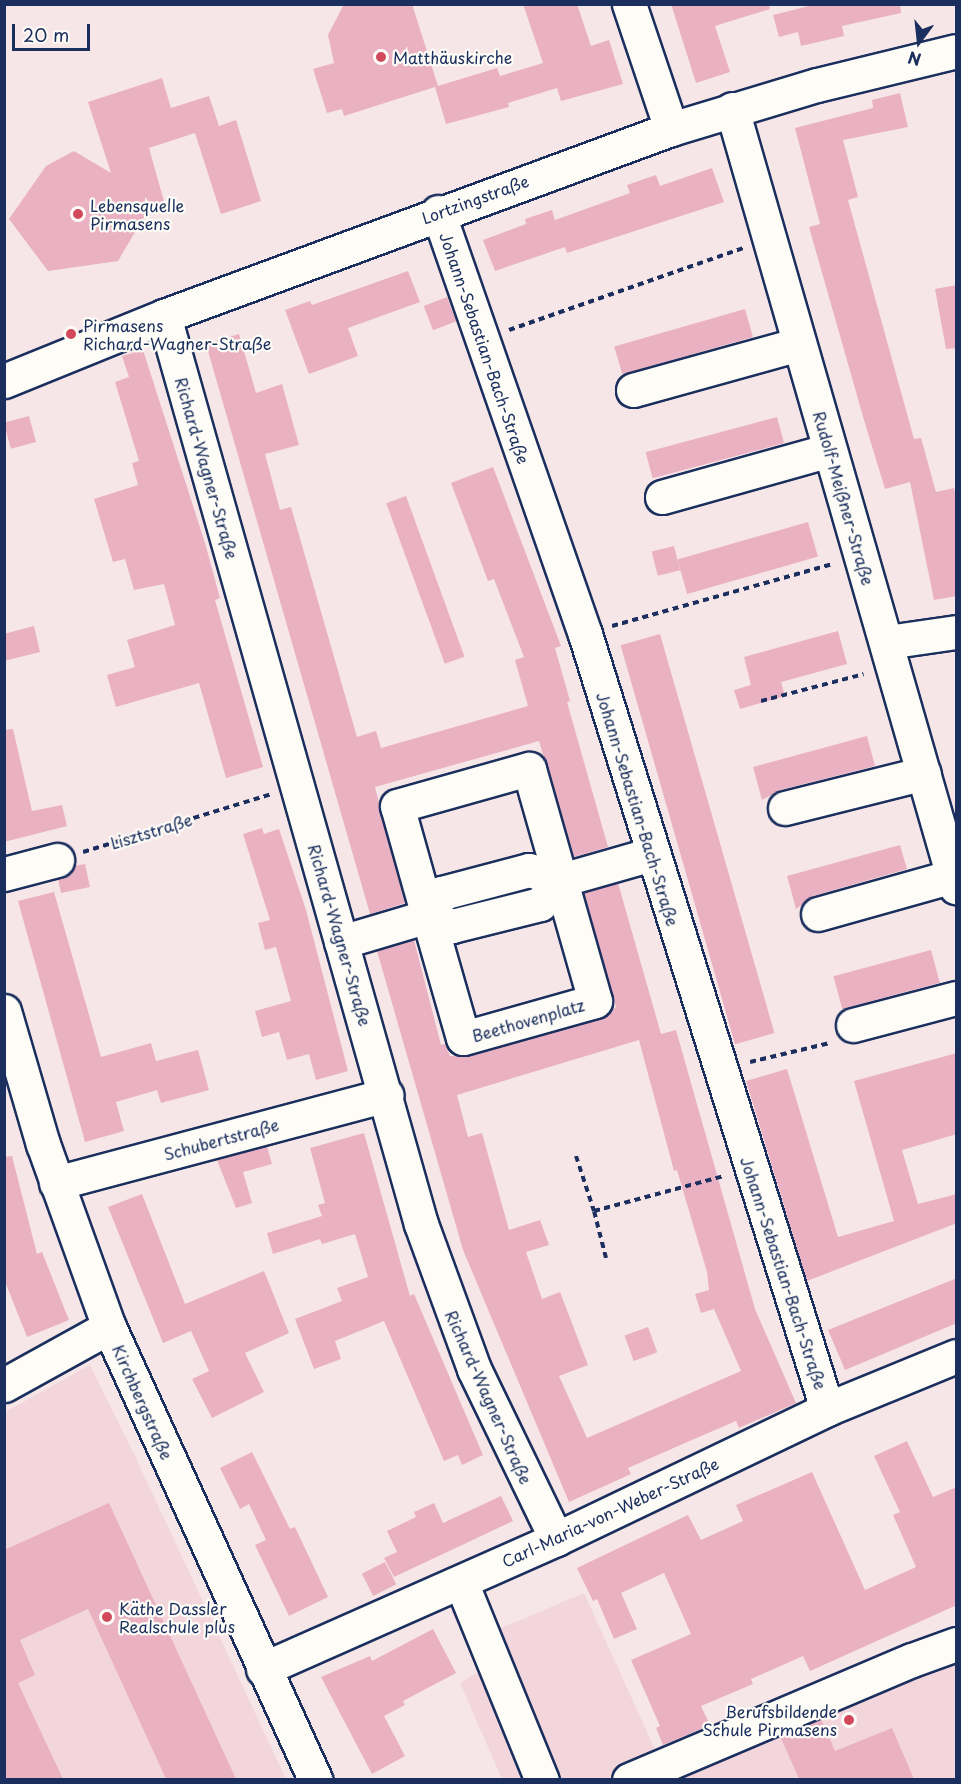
<!DOCTYPE html>
<meta charset="utf-8">
<style>
body{margin:0}
#map{position:relative;width:961px;height:1784px;overflow:hidden;background:#f7e6e7;font-family:"Playpen Sans",sans-serif}
div>[style]{position:absolute}
.built>*{inset:0;background:#f3d6dc}
.building>*{inset:0;background:#eab1c3;transform-origin:0 0}
.path>*{height:4px;margin-top:-2px;transform-origin:0;background:repeating-linear-gradient(90deg,#1b2f5e 0 6px,transparent 0 10.5px)}
.roads{filter:drop-shadow(2px 0 #1b2f5e) drop-shadow(-2px 0 #1b2f5e) drop-shadow(0 2px #1b2f5e) drop-shadow(0 -2px #1b2f5e)}
.minor>*{height:33px;margin:-16.5px;padding:0 16.5px;transform-origin:16.5px;border-radius:16.5px;background:#fdfcf7}
.dots>*{width:16px;height:16px;translate:-50% -50%;box-sizing:border-box;border:3px solid #fdfcf7;border-radius:50%}
span{translate:-50% -50%;white-space:nowrap;text-align:center;line-height:1.15;-webkit-text-stroke:4.5px #fdfcf7;paint-order:stroke}
.poi-label{font-size:16px;color:#1b2f5e}
.left{translate:0 -50%;text-align:left}
.right{translate:-100% -50%;text-align:right}
.street-label{font-size:16px;color:#1b2f5e}
.frame{position:absolute;inset:0;border:6px solid #1b2f5e;pointer-events:none}
.north{position:absolute;left:889px;top:12px;width:60px;height:60px;-webkit-text-stroke:4px #fdfcf7;paint-order:stroke;rotate:195deg;font-size:16px;font-weight:700;line-height:24px;text-align:center;color:#1b2f5e}
.north::after{content:'';display:block;margin:auto;width:21px;height:27px;background:#1b2f5e;clip-path:polygon(50% 0,100% 100%,50% 72%,0 100%)}
.scale{position:absolute;left:12px;top:24px;width:78px;height:27px;box-sizing:border-box;border:3px solid #1b2f5e;border-top:0;padding-left:8px;font-size:18px;line-height:21px;white-space:nowrap;color:#1b2f5e;-webkit-text-stroke:4px #fdfcf7;paint-order:stroke}
</style>
<div id="map">
<div class="built">
<div style="clip-path:polygon(90px 1365px,134px 1454px,286px 1779px,5px 1780px,5px 1412px)"></div>
<div style="clip-path:polygon(584px 1593px,658px 1756px,956px 1625px,956px 1779px,502px 1779px,460px 1683px,480px 1671px,451px 1611px,484px 1596px,499px 1629px)"></div>
</div>
<div class="building">
<div style="clip-path:polygon(344px 4px,412px 4px,438px 86px,497px 68px,500px 76px,543px 63px,523px 4px,577px 4px,591px 46px,609px 40px,623px 84px,561px 101px,557px 88px,508px 103px,509px 107px,446px 124px,435px 87px,344px 116px,342px 109px,327px 113px,313px 69px,334px 63px,328px 35px)"></div>
<div style="clip-path:polygon(671px 4px,769px 4px,770px 9px,715px 26px,730px 72px,696px 83px)"></div>
<div style="clip-path:polygon(817px 4px,900px 4px,901px 13px,842px 26px,844px 36px,801px 46px,798px 32px,779px 37px,773px 15px)"></div>
<div style="clip-path:polygon(162px 78px,171px 108px,209px 96px,219px 126px,236px 120px,261px 201px,221px 214px,195px 133px,149px 148px,165px 205px,148px 210px,118px 261px,48px 271px,9px 219px,46px 166px,74px 151px,111px 173px,88px 102px)"></div>
<div style="clip-path:polygon(900px 93px,908px 127px,843px 140px,858px 197px,848px 200px,914px 439px,921px 438px,936px 492px,954px 488px,957px 501px,957px 596px,934px 600px,910px 482px,885px 489px,864px 420px,809px 227px,820px 224px,795px 128px,873px 108px,872px 100px)"></div>
<div style="clip-path:polygon(712px 168px,724px 202px,567px 253px,565px 247px,495px 271px,483px 240px,526px 224px,525px 219px,552px 210px,555px 220px,630px 193px,627px 185px,656px 175px,660px 186px)"></div>
<div style="clip-path:polygon(408px 271px,420px 302px,348px 328px,358px 356px,309px 374px,285px 310px,310px 301px,312px 305px)"></div>
<div style="clip-path:polygon(957px 285px,957px 348px,946px 349px,935px 289px)"></div>
<div style="left:447px;top:297px;width:26px;height:25px;rotate:69deg"></div>
<div style="left:745px;top:309px;width:29px;height:136px;rotate:74deg"></div>
<div style="clip-path:polygon(239px 334px,256px 393px,282px 384px,299px 445px,265px 454px,280px 510px,291px 507px,357px 737px,376px 731px,381px 748px,528px 706px,515px 660px,524px 657px,494px 579px,488px 581px,451px 483px,493px 467px,561px 646px,555px 648px,570px 701px,567px 702px,608px 847px,574px 857px,539px 741px,375px 787px,405px 903px,370px 914px,206px 344px)"></div>
<div style="clip-path:polygon(143px 350px,205px 543px,220px 598px,215px 600px,263px 767px,226px 778px,199px 683px,116px 707px,107px 675px,135px 667px,127px 640px,175px 625px,164px 584px,134px 590px,125px 559px,113px 562px,94px 499px,138px 485px,132px 463px,139px 461px,115px 382px,129px 377px,122px 356px)"></div>
<div style="left:29px;top:416px;width:27px;height:26px;rotate:75deg"></div>
<div style="left:777px;top:417px;width:27px;height:136px;rotate:75deg"></div>
<div style="left:406px;top:496px;width:171px;height:21px;rotate:70deg"></div>
<div style="left:808px;top:522px;width:36px;height:136px;rotate:74deg"></div>
<div style="left:674px;top:546px;width:25px;height:23px;rotate:76deg"></div>
<div style="clip-path:polygon(34px 626px,40px 652px,4px 661px,4px 634px)"></div>
<div style="clip-path:polygon(838px 631px,847px 664px,781px 682px,785px 696px,740px 709px,734px 690px,751px 685px,744px 657px)"></div>
<div style="left:660px;top:634px;width:415px;height:41px;rotate:74deg"></div>
<div style="clip-path:polygon(13px 729px,32px 811px,62px 805px,67px 826px,4px 842px,4px 730px)"></div>
<div style="clip-path:polygon(867px 736px,875px 766px,780px 790px,762px 800px,753px 767px)"></div>
<div style="clip-path:polygon(262px 828px,264px 834px,279px 829px,306px 910px,348px 1071px,316px 1080px,309px 1054px,287px 1060px,279px 1032px,262px 1037px,255px 1011px,291px 1001px,276px 947px,265px 950px,258px 923px,270px 920px,243px 834px)"></div>
<div style="clip-path:polygon(900px 845px,907px 869px,813px 896px,796px 909px,787px 876px)"></div>
<div style="clip-path:polygon(85px 864px,90px 887px,61px 893px,58px 879px,74px 866px)"></div>
<div style="clip-path:polygon(evenodd,618px 883px,661px 1034px,676px 1030px,755px 1309px,796px 1403px,739px 1428px,736px 1421px,685px 1443px,628px 1468px,631px 1474px,569px 1502px,463px 1250px,377px 951px,414px 940px,441px 1045px,445px 1044px,450px 1056px,468px 1056px,600px 1019px,616px 1007px,584px 893px,618px 883px,639px 1040px,674px 1171px,677px 1170px,707px 1272px,709px 1290px,695px 1294px,701px 1313px,714px 1309px,741px 1371px,587px 1438px,559px 1376px,588px 1365px,560px 1292px,542px 1299px,526px 1252px,549px 1245px,540px 1220px,509px 1230px,482px 1133px,468px 1137px,457px 1095px,639px 1040px)"></div>
<div style="clip-path:polygon(54px 892px,101px 1057px,151px 1043px,156px 1061px,198px 1050px,209px 1090px,161px 1103px,157px 1090px,116px 1102px,124px 1131px,85px 1142px,18px 901px)"></div>
<div style="left:931px;top:950px;width:34px;height:101px;rotate:75deg"></div>
<div style="clip-path:polygon(957px 1053px,957px 1134px,902px 1150px,918px 1204px,957px 1194px,957px 1223px,807px 1281px,746px 1081px,787px 1069px,838px 1237px,894px 1221px,854px 1081px)"></div>
<div style="clip-path:polygon(364px 1133px,410px 1296px,414px 1294px,483px 1455px,462px 1465px,458px 1455px,444px 1461px,384px 1321px,335px 1341px,341px 1359px,314px 1369px,295px 1319px,342px 1301px,337px 1288px,368px 1277px,355px 1234px,322px 1244px,320px 1239px,273px 1254px,267px 1233px,322px 1216px,318px 1205px,325px 1203px,310px 1148px)"></div>
<div style="clip-path:polygon(267px 1146px,272px 1164px,243px 1172px,252px 1203px,236px 1208px,217px 1160px)"></div>
<div style="clip-path:polygon(12px 1156px,37px 1254px,42px 1252px,69px 1320px,27px 1337px,4px 1279px,4px 1157px)"></div>
<div style="clip-path:polygon(142px 1194px,185px 1304px,264px 1271px,289px 1333px,245px 1353px,264px 1392px,212px 1418px,192px 1379px,209px 1371px,191px 1331px,163px 1343px,108px 1207px)"></div>
<div style="clip-path:polygon(957px 1278px,957px 1323px,845px 1370px,828px 1330px)"></div>
<div style="left:648px;top:1327px;width:27px;height:25px;rotate:70deg"></div>
<div style="clip-path:polygon(907px 1441px,933px 1497px,957px 1487px,957px 1605px,810px 1671px,803px 1656px,751px 1679px,753px 1684px,701px 1706px,710px 1725px,663px 1745px,656px 1728px,660px 1726px,631px 1660px,691px 1634px,664px 1573px,621px 1593px,637px 1629px,614px 1639px,597px 1599px,593px 1601px,577px 1568px,688px 1515px,701px 1540px,743px 1521px,736px 1505px,812px 1472px,865px 1590px,916px 1567px,893px 1515px,900px 1512px,874px 1456px)"></div>
<div style="clip-path:polygon(252px 1452px,290px 1529px,295px 1527px,328px 1597px,289px 1616px,255px 1545px,266px 1540px,249px 1504px,240px 1509px,220px 1468px)"></div>
<div style="clip-path:polygon(501px 1496px,513px 1521px,394px 1577px,384px 1558px,397px 1552px,387px 1531px,416px 1517px,414px 1512px,434px 1503px,443px 1523px)"></div>
<div style="clip-path:polygon(109px 1503px,236px 1779px,166px 1779px,88px 1609px,20px 1640px,35px 1675px,18px 1683px,63px 1779px,4px 1779px,4px 1550px)"></div>
<div style="left:385px;top:1562px;width:25px;height:26px;rotate:63deg"></div>
<div style="clip-path:polygon(433px 1629px,456px 1673px,403px 1701px,405px 1705px,384px 1716px,405px 1756px,372px 1774px,321px 1677px,370px 1656px,372px 1661px)"></div>
<div style="clip-path:polygon(821px 1719px,835px 1751px,892px 1728px,914px 1779px,799px 1779px,780px 1736px)"></div>
</div>
<div class="path">
<div style="left:509px;top:330px;width:248px;rotate:-19.3deg"></div>
<div style="left:612px;top:626px;width:230px;rotate:-15.7deg"></div>
<div style="left:761px;top:701px;width:106px;rotate:-14.7deg"></div>
<div style="left:83px;top:852px;width:197px;rotate:-17.1deg"></div>
<div style="left:750px;top:1062px;width:82px;rotate:-13.4deg"></div>
<div style="left:576px;top:1156px;width:58px;rotate:71.9deg"></div>
<div style="left:606px;top:1258px;width:49px;rotate:-104.3deg"></div>
<div style="left:594px;top:1211px;width:135px;rotate:-15.1deg"></div>
</div>
<div class="roads">
<div class="minor">
<div style="left:629px;top:4px;width:132px;rotate:71.4deg"></div>
<div style="left:732px;top:109px;width:810px;rotate:73.94deg"></div>
<div style="left:438px;top:212px;width:447px;rotate:70.8deg"></div>
<div style="left:585px;top:634px;width:812px;rotate:72.66deg"></div>
<div style="left:164px;top:316px;width:944px;rotate:74.2deg"></div>
<div style="left:421px;top:1224px;width:154px;rotate:69.9deg"></div>
<div style="left:474px;top:1369px;width:189px;rotate:64.2deg"></div>
<div style="left:4px;top:381px;width:173px;rotate:-22.1deg"></div>
<div style="left:164px;top:316px;width:540px;rotate:-20.25deg"></div>
<div style="left:671px;top:129px;width:152px;rotate:-16.8deg"></div>
<div style="left:817px;top:85px;width:143px;rotate:-13.7deg"></div>
<div style="left:633px;top:390px;width:172px;rotate:-15.5deg"></div>
<div style="left:662px;top:497px;width:174px;rotate:-15.6deg"></div>
<div style="left:887px;top:642px;width:70px;rotate:-8.2deg"></div>
<div style="left:785px;top:808px;width:143px;rotate:-14.1deg"></div>
<div style="left:4px;top:874px;width:55px;rotate:-14.8deg"></div>
<div style="left:818px;top:914px;width:140px;rotate:-15.7deg"></div>
<div style="left:428px;top:916px;width:114px;rotate:-105.7deg"></div>
<div style="left:397px;top:806px;width:137px;rotate:-15.7deg"></div>
<div style="left:529px;top:769px;width:241px;rotate:74.1deg"></div>
<div style="left:595px;top:1001px;width:137px;rotate:164.3deg"></div>
<div style="left:463px;top:1038px;width:127px;rotate:-106deg"></div>
<div style="left:428px;top:916px;width:27px;rotate:-59deg"></div>
<div style="left:442px;top:893px;width:90px;rotate:-14.8deg"></div>
<div style="left:529px;top:870px;width:34px;rotate:17deg"></div>
<div style="left:341px;top:942px;width:91px;rotate:-16.6deg"></div>
<div style="left:428px;top:916px;width:26px;rotate:23deg"></div>
<div style="left:452px;top:926px;width:91px;rotate:-14deg"></div>
<div style="left:540px;top:904px;width:32px;rotate:-49deg"></div>
<div style="left:561px;top:880px;width:95px;rotate:-15.9deg"></div>
<div style="left:4px;top:1011px;width:139px;rotate:73.7deg"></div>
<div style="left:43px;top:1144px;width:195px;rotate:70.2deg"></div>
<div style="left:109px;top:1327px;width:498px;rotate:65.5deg"></div>
<div style="left:853px;top:1025px;width:106px;rotate:-14.7deg"></div>
<div style="left:56px;top:1183px;width:342px;rotate:-14.9deg"></div>
<div style="left:4px;top:1385px;width:120px;rotate:-28.9deg"></div>
<div style="left:461px;top:1582px;width:214px;rotate:67.8deg"></div>
<div style="left:263px;top:1669px;width:321px;rotate:-23.9deg"></div>
<div style="left:556px;top:1539px;width:301px;rotate:-25.6deg"></div>
<div style="left:827px;top:1409px;width:139px;rotate:-22.3deg"></div>
<div style="left:629px;top:1780px;width:307px;rotate:-23deg"></div>
<div style="left:912px;top:1660px;width:47px;rotate:-20deg"></div>
</div>
</div>
<div class="dots">
<div style="left:381px;top:57px;background:#d1495b"></div>
<div style="left:78px;top:214px;background:#d1495b"></div>
<div style="left:71px;top:334px;background:#d1495b"></div>
<div style="left:107px;top:1617px;background:#d1495b"></div>
<div style="left:849px;top:1720px;background:#d1495b"></div>
</div>
<div class="poi-label">
<span class="left" style="left:393px;top:57px">Matthäuskirche</span>
<span class="left" style="left:90px;top:214px">Lebensquelle<br>Pirmasens</span>
<span class="left" style="left:83px;top:334px">Pirmasens<br>Richard-Wagner-Straße</span>
<span class="left" style="left:119px;top:1617px">Käthe Dassler<br>Realschule plus</span>
<span class="right" style="left:837px;top:1720px">Berufsbildende<br>Schule Pirmasens</span>
</div>
<div class="street-label">
<span style="left:475px;top:199px;rotate:-20deg">Lortzingstraße</span>
<span style="left:485px;top:348px;rotate:71deg">Johann-Sebastian-Bach-Straße</span>
<span style="left:207px;top:468px;rotate:74deg">Richard-Wagner-Straße</span>
<span style="left:844px;top:498px;rotate:74deg">Rudolf-Meißner-Straße</span>
<span style="left:638px;top:809px;rotate:73deg">Johann-Sebastian-Bach-Straße</span>
<span style="left:151px;top:831px;rotate:-17deg">Lisztstraße</span>
<span style="left:340px;top:935px;rotate:74deg">Richard-Wagner-Straße</span>
<span style="left:528px;top:1020px;rotate:-16deg">Beethovenplatz</span>
<span style="left:221px;top:1139px;rotate:-15deg">Schubertstraße</span>
<span style="left:784px;top:1273px;rotate:72deg">Johann-Sebastian-Bach-Straße</span>
<span style="left:489px;top:1397px;rotate:66deg">Richard-Wagner-Straße</span>
<span style="left:143px;top:1402px;rotate:66deg">Kirchbergstraße</span>
<span style="left:610px;top:1512px;rotate:-25deg">Carl-Maria-von-Weber-Straße</span>
</div>
<div class="frame"></div>
<div class="north">N</div>
<div class="scale">20 m</div>
</div>
